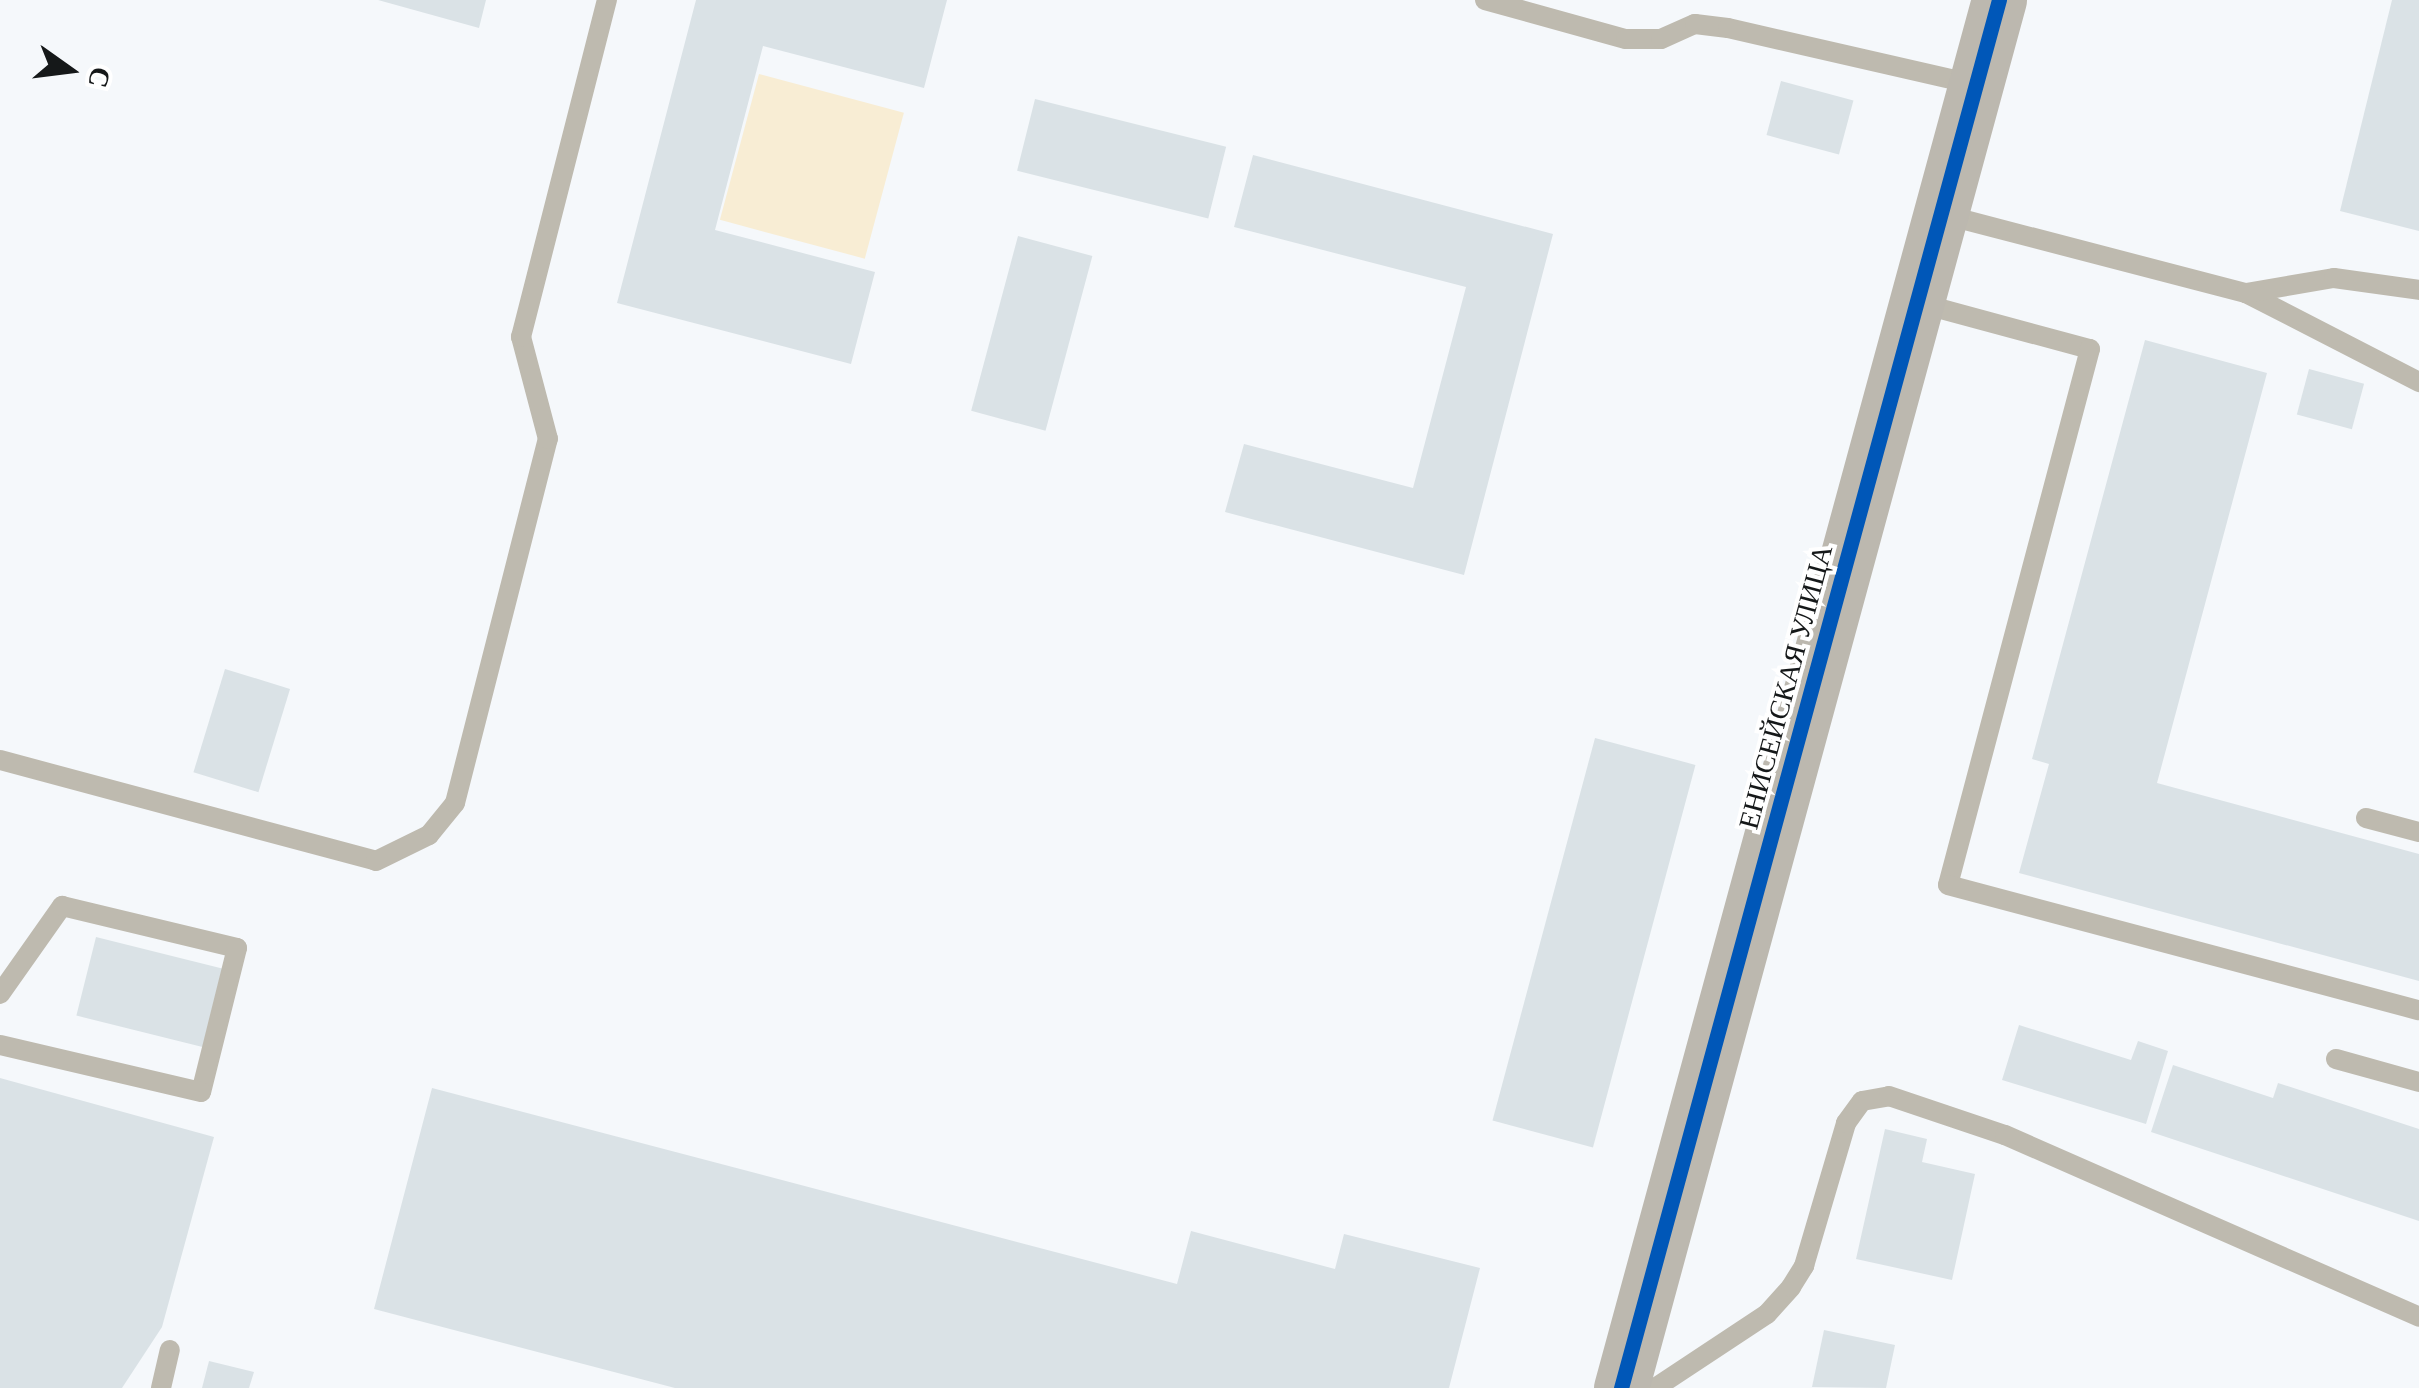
<!DOCTYPE html>
<meta charset="utf-8">
<style>
body{margin:0}
#map{position:relative;width:2419px;height:1388px;overflow:hidden;background:#f5f8fb;font-family:"Times New Roman",serif}
div>[style]{position:absolute}
.green>*{inset:0;background:#f8edd4;transform-origin:0 0}
.building>*{inset:0;background:#dae2e6;transform-origin:0 0}
.lane>*{height:20px;margin:-10px;padding:0 10px;transform-origin:10px;border-radius:10px;background:#bebaaf}
.secondary>*{height:55px;margin:-27.5px;padding:0 27.5px;transform-origin:27.5px;border-radius:27.5px;background:#bcb8af}
.cycleway>*{height:15px;margin:-7.5px;padding:0 7.5px;transform-origin:7.5px;border-radius:7.5px;background:#0057b8}
span{translate:-50% -50%;white-space:nowrap;text-align:center;line-height:1.15;-webkit-text-stroke:8px #fff;paint-order:stroke}
.street-label{font-size:28px;color:#151819}
.north{position:absolute;left:20px;top:20px;width:100px;height:100px;-webkit-text-stroke:8px #fff;paint-order:stroke;rotate:104deg;font-size:28px;font-weight:700;line-height:40px;text-align:center;color:#151819}
.north::after{content:'';display:block;margin:auto;width:35px;height:45px;background:#151819;clip-path:polygon(50% 0,100% 100%,50% 72%,0 100%)}
</style>
<div id="map">
<div class="green">
<div style="left:759px;top:74px;width:150px;height:151px;rotate:15deg"></div>
</div>
<div class="building">
<div style="clip-path:polygon(378px 0,486px 0,479px 28px)"></div>
<div style="clip-path:polygon(696px 0,947px 0,924px 88px,763px 46px,715px 230px,875px 272px,851px 364px,617px 303px)"></div>
<div style="clip-path:polygon(2392px 0,2419px 0,2419px 231px,2340px 211px)"></div>
<div style="left:1781px;top:81px;width:75px;height:56px;rotate:15deg"></div>
<div style="left:1035px;top:99px;width:197px;height:74px;rotate:14deg"></div>
<div style="clip-path:polygon(1253px 155px,1553px 234px,1464px 575px,1225px 512px,1244px 444px,1413px 488px,1466px 287px,1234px 227px)"></div>
<div style="left:1018px;top:236px;width:77px;height:181px;rotate:15deg"></div>
<div style="clip-path:polygon(2145px 340px,2267px 373px,2157px 783px,2419px 854px,2419px 981px,2019px 873px,2049px 764px,2032px 759px)"></div>
<div style="left:2309px;top:369px;width:57px;height:47px;rotate:15deg"></div>
<div style="left:225px;top:669px;width:68px;height:108px;rotate:17deg"></div>
<div style="left:1595px;top:738px;width:104px;height:396px;rotate:15deg"></div>
<div style="left:96px;top:937px;width:130px;height:81px;rotate:14deg"></div>
<div style="clip-path:polygon(2019px 1025px,2131px 1060px,2138px 1041px,2168px 1051px,2146px 1124px,2002px 1080px)"></div>
<div style="clip-path:polygon(2173px 1065px,2273px 1098px,2278px 1083px,2419px 1129px,2419px 1221px,2151px 1132px)"></div>
<div style="clip-path:polygon(0 1078px,214px 1137px,162px 1327px,122px 1388px,0 1388px)"></div>
<div style="clip-path:polygon(432px 1088px,1177px 1284px,1191px 1231px,1335px 1269px,1344px 1234px,1480px 1268px,1449px 1388px,675px 1388px,374px 1309px)"></div>
<div style="clip-path:polygon(1885px 1129px,1927px 1139px,1922px 1162px,1975px 1174px,1952px 1280px,1856px 1259px)"></div>
<div style="clip-path:polygon(1824px 1330px,1895px 1345px,1886px 1388px,1812px 1387px)"></div>
<div style="clip-path:polygon(209px 1361px,254px 1372px,249px 1388px,202px 1388px)"></div>
</div>
<div class="lane">
<div style="left:1485px;top:0;width:146px;rotate:15.5deg"></div>
<div style="left:1626px;top:39px;width:35px"></div>
<div style="left:1661px;top:39px;width:37px;rotate:-24deg"></div>
<div style="left:1695px;top:24px;width:33px;rotate:7deg"></div>
<div style="left:1728px;top:28px;width:251px;rotate:12.9deg"></div>
<div style="left:1942px;top:214px;width:314px;rotate:14.6deg"></div>
<div style="left:2246px;top:293px;width:195px;rotate:27.2deg"></div>
<div style="left:2246px;top:293px;width:89px;rotate:-9.7deg"></div>
<div style="left:2334px;top:278px;width:86px;rotate:8deg"></div>
<div style="left:1919px;top:303px;width:177px;rotate:15.1deg"></div>
<div style="left:2090px;top:349px;width:554px;rotate:104.84deg"></div>
<div style="left:1948px;top:885px;width:487px;rotate:14.9deg"></div>
<div style="left:0;top:760px;width:389px;rotate:15deg"></div>
<div style="left:376px;top:861px;width:59px;rotate:-26.1deg"></div>
<div style="left:429px;top:835px;width:41px;rotate:-50.9deg"></div>
<div style="left:455px;top:803px;width:376px;rotate:-75.7deg"></div>
<div style="left:548px;top:439px;width:106px;rotate:-104.8deg"></div>
<div style="left:521px;top:337px;width:348px;rotate:-75.7deg"></div>
<div style="left:2366px;top:818px;width:55px;rotate:14.8deg"></div>
<div style="left:0;top:994px;width:108px;rotate:-54.8deg"></div>
<div style="left:62px;top:906px;width:180px;rotate:13.5deg"></div>
<div style="left:237px;top:948px;width:148px;rotate:104deg"></div>
<div style="left:201px;top:1092px;width:206px;rotate:-166.8deg"></div>
<div style="left:2336px;top:1059px;width:86px;rotate:15.5deg"></div>
<div style="left:161px;top:1388px;width:39px;rotate:-77deg"></div>
<div style="left:1655px;top:1388px;width:134px;rotate:-33.5deg"></div>
<div style="left:1767px;top:1314px;width:36px;rotate:-48deg"></div>
<div style="left:1791px;top:1287px;width:25px;rotate:-58deg"></div>
<div style="left:1804px;top:1266px;width:149px;rotate:-73.6deg"></div>
<div style="left:1846px;top:1123px;width:27px;rotate:-54deg"></div>
<div style="left:1862px;top:1101px;width:27px;rotate:-10deg"></div>
<div style="left:1889px;top:1096px;width:122px;rotate:18.6deg"></div>
<div style="left:2005px;top:1135px;width:452px;rotate:23.7deg"></div>
</div>
<div class="secondary">
<div style="left:1621px;top:1388px;width:1439px;rotate:-74.77deg"></div>
</div>
<div class="cycleway">
<div style="left:1621px;top:1388px;width:1439px;rotate:-74.77deg"></div>
</div>
<div class="street-label">
<span style="left:1786px;top:687px;rotate:-75deg">ЕНИСЕЙСКАЯ УЛИЦА</span>
</div>
<div class="north">С</div>
</div>
